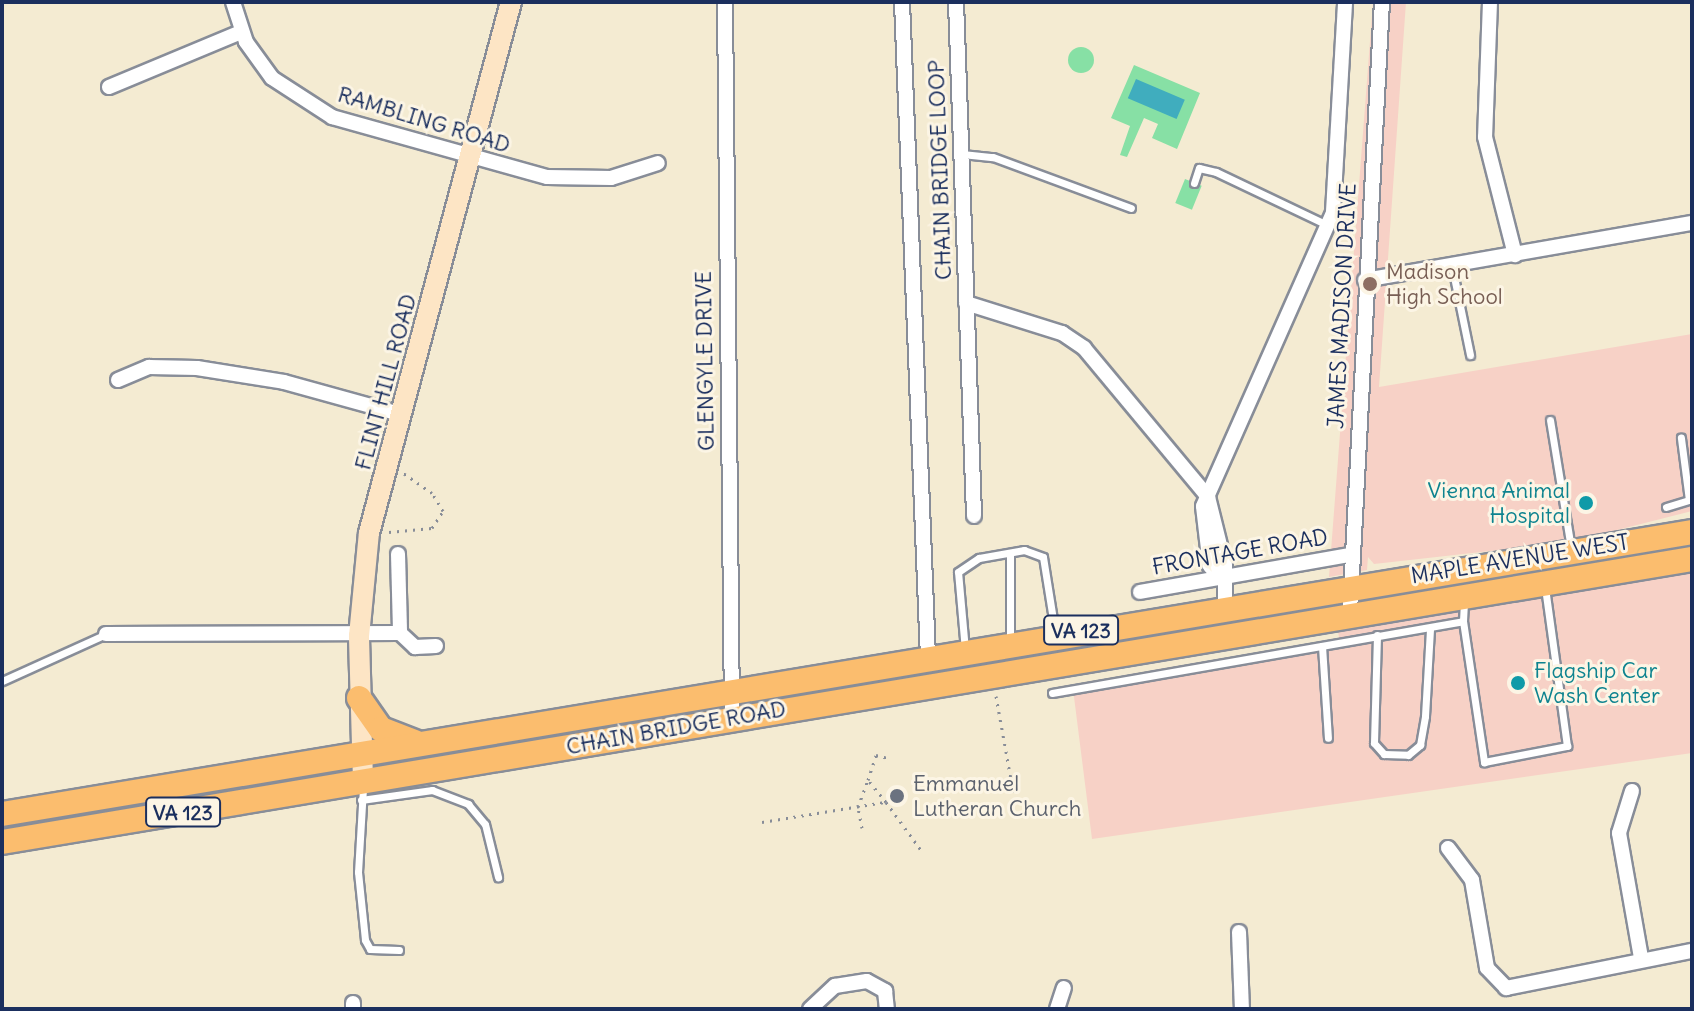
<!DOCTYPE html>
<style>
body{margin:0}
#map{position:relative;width:1694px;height:1011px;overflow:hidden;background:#f4ebd2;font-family:Delius,sans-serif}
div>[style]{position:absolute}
.built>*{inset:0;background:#f7d1c6}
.green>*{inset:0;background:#87e0a5;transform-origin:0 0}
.round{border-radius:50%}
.water>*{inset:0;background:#40adbe;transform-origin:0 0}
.path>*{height:3px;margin-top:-1.5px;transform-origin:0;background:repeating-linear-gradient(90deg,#888d98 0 2px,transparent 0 8px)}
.roads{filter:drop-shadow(2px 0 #888d98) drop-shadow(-2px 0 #888d98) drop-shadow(0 2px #888d98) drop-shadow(0 -2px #888d98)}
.lane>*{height:7px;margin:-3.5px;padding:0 3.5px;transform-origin:3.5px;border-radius:3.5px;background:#fff}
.street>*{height:14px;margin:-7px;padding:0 7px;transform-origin:7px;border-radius:7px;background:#fff}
.secondary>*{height:20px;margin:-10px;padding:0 10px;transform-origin:10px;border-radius:10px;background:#fde5c5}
.primary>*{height:24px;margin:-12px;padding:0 12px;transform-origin:12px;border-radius:12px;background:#fbbd6e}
.dots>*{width:22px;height:22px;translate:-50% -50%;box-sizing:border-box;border:4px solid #fcf5e5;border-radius:50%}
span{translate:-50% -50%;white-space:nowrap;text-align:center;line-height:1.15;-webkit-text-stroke:6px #fcf5e5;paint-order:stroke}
.shield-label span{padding:2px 6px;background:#fcf5e5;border:2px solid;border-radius:6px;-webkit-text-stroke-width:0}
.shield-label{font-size:20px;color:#1b2f5e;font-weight:700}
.street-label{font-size:22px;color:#1b2f5e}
.education-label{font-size:22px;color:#785e54}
.left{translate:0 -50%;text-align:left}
.culture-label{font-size:22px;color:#0d838f}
.right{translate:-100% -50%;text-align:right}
.worship-label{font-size:22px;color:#5b616d}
.frame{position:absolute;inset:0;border:4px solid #1b2f5e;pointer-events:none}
</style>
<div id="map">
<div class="built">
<div style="clip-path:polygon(1373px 2px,1406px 2px,1379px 387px,1692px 334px,1692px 511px,1570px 542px,1374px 564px,1368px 557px,1367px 570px,1329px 577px)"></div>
<div style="clip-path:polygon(1692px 571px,1692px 753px,1092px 839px,1073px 689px,1340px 642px,1337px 627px)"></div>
</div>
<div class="green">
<div class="round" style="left:1068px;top:47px;width:26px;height:26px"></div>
<div style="clip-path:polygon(1134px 65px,1200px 93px,1177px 149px,1152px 138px,1158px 124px,1144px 118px,1127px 157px,1120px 155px,1130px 126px,1111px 118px)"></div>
<div style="left:1185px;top:179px;width:18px;height:26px;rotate:22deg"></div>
</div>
<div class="water">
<div style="left:1136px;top:79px;width:53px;height:21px;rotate:23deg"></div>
</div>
<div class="path">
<div style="left:389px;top:532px;width:43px;rotate:-5.3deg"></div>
<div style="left:432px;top:528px;width:20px;rotate:-57deg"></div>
<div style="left:443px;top:511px;width:21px;rotate:-121deg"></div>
<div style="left:432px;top:493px;width:35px;rotate:-145deg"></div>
<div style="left:996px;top:696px;width:102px;rotate:79.8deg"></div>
<div style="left:886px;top:802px;width:28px;rotate:-129deg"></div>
<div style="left:868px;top:780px;width:26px;rotate:-72deg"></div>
<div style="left:876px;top:755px;width:12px;rotate:14deg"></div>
<div style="left:762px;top:822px;width:126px;rotate:-9.2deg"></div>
<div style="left:886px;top:802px;width:63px;rotate:54deg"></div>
<div style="left:862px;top:828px;width:21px;rotate:-101deg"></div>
<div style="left:858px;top:807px;width:29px;rotate:-70deg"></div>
</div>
<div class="roads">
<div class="lane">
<div style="left:962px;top:154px;width:31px;rotate:6deg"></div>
<div style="left:993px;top:157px;width:147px;rotate:20.3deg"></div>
<div style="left:1194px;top:183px;width:16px;rotate:-72deg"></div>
<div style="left:1199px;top:168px;width:17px;rotate:13deg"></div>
<div style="left:1216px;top:172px;width:123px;rotate:25.5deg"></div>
<div style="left:1452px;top:267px;width:90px;rotate:78.4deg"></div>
<div style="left:1550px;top:420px;width:130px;rotate:80.7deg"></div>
<div style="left:1666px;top:507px;width:24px;rotate:-17deg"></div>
<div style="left:1689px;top:500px;width:63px;rotate:-97.4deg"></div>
<div style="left:1010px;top:554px;width:86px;rotate:90deg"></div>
<div style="left:1463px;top:621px;width:143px;rotate:81.5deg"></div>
<div style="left:1484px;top:762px;width:85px;rotate:-10.9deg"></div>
<div style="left:1567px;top:746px;width:160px;rotate:-97.9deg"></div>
<div style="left:1377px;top:635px;width:108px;rotate:91.6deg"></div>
<div style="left:1374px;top:743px;width:15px;rotate:48deg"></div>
<div style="left:1384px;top:754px;width:24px;rotate:2deg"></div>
<div style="left:1408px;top:755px;width:16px;rotate:-40deg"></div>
<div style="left:1420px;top:745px;width:29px;rotate:-80deg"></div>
<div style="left:1425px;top:716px;width:88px;rotate:-86.7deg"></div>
<div style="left:1322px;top:646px;width:92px;rotate:86.3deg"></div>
<div style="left:965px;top:650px;width:78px;rotate:-95.1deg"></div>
<div style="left:958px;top:572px;width:25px;rotate:-34deg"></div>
<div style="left:979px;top:558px;width:46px;rotate:-10.1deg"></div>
<div style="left:1024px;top:550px;width:20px;rotate:20deg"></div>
<div style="left:1043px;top:557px;width:76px;rotate:80.9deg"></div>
<div style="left:2px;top:681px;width:114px;rotate:-24.3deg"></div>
<div style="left:1052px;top:693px;width:417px;rotate:-9.9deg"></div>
<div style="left:1463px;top:621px;width:20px;rotate:-87deg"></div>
<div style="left:363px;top:788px;width:84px;rotate:93.4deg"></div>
<div style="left:358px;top:872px;width:68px;rotate:84.1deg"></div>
<div style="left:365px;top:940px;width:10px;rotate:61deg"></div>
<div style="left:370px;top:949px;width:29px;rotate:2deg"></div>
<div style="left:361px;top:800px;width:72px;rotate:-8deg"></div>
<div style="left:432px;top:790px;width:39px;rotate:21deg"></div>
<div style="left:468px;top:804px;width:26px;rotate:50deg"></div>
<div style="left:485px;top:824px;width:55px;rotate:76.2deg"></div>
</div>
<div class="street">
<div style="left:233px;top:2px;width:42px;rotate:72deg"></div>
<div style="left:246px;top:42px;width:44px;rotate:54.2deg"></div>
<div style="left:272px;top:78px;width:72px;rotate:33deg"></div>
<div style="left:332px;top:117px;width:223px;rotate:15.6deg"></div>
<div style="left:547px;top:177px;width:64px;rotate:0.9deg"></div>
<div style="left:611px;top:178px;width:49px;rotate:-17.7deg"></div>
<div style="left:725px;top:2px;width:717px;rotate:89.44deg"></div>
<div style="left:902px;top:2px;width:656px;rotate:87.73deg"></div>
<div style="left:956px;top:2px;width:514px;rotate:87.99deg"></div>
<div style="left:1490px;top:2px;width:135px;rotate:92.1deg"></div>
<div style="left:1485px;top:137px;width:122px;rotate:75.7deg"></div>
<div style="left:109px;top:87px;width:143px;rotate:-22.6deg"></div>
<div style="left:1365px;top:280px;width:332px;rotate:-9.9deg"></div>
<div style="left:966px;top:303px;width:101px;rotate:17.4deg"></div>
<div style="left:1062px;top:333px;width:27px;rotate:34deg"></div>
<div style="left:1084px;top:348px;width:194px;rotate:50.2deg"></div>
<div style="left:1208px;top:497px;width:70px;rotate:76deg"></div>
<div style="left:1225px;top:565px;width:41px;rotate:90deg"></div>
<div style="left:118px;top:380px;width:34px;rotate:-23deg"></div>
<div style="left:149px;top:367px;width:48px;rotate:1.2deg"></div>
<div style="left:197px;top:368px;width:88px;rotate:9.1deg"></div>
<div style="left:284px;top:382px;width:123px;rotate:15.5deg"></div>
<div style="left:398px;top:554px;width:79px;rotate:88.5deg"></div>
<div style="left:1220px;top:578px;width:16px;rotate:-130deg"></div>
<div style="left:1210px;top:566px;width:60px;rotate:-96.7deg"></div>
<div style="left:1203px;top:506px;width:321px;rotate:-66.1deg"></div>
<div style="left:1333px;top:212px;width:210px;rotate:-86.7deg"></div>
<div style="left:1140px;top:592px;width:212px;rotate:-10deg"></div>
<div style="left:1350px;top:612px;width:611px;rotate:-87deg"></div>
<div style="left:106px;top:634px;width:294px;rotate:-0.2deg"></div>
<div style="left:400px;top:633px;width:21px;rotate:43deg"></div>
<div style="left:415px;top:647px;width:21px;rotate:-3deg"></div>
<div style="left:1632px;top:791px;width:44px;rotate:107.2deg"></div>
<div style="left:1619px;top:833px;width:127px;rotate:80deg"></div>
<div style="left:1448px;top:848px;width:40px;rotate:53deg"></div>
<div style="left:1472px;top:880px;width:89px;rotate:80.3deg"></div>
<div style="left:1487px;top:968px;width:28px;rotate:46deg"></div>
<div style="left:1506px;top:988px;width:190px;rotate:-11.3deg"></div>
<div style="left:1239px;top:932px;width:77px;rotate:87.8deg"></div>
<div style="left:353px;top:1003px;width:6px;rotate:90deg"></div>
<div style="left:810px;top:1009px;width:34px;rotate:-43deg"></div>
<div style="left:835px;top:986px;width:32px;rotate:-9deg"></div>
<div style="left:867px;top:981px;width:21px;rotate:29deg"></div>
<div style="left:885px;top:991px;width:18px;rotate:84deg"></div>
<div style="left:1057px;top:1009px;width:22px;rotate:-72deg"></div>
</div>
<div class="secondary">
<div style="left:363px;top:781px;width:145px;rotate:-91.6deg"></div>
<div style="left:359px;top:636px;width:103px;rotate:-84.5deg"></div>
<div style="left:369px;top:533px;width:550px;rotate:-75.03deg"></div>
</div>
<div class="primary">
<div style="left:359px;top:698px;width:38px;rotate:55deg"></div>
<div style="left:381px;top:729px;width:36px;rotate:21deg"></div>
<div style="left:2px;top:814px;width:1713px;rotate:-9.47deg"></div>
<div style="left:2px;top:842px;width:1714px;rotate:-9.51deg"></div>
</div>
</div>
<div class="dots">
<div style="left:1370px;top:284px;background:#8d6e63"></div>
<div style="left:1586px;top:503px;background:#0f9aa8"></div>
<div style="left:1518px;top:683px;background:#0f9aa8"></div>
<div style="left:897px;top:796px;background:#6b7280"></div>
</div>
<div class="shield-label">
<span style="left:1081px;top:630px">VA 123</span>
<span style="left:183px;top:812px">VA 123</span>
</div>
<div class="street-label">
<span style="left:424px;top:120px;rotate:17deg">RAMBLING ROAD</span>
<span style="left:940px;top:170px;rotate:-92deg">CHAIN BRIDGE LOOP</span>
<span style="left:1342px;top:306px;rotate:-87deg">JAMES MADISON DRIVE</span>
<span style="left:705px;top:361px;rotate:-91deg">GLENGYLE DRIVE</span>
<span style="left:386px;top:382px;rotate:-75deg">FLINT HILL ROAD</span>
<span style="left:1240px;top:552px;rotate:-10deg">FRONTAGE ROAD</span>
<span style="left:1520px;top:559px;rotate:-9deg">MAPLE AVENUE WEST</span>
<span style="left:676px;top:728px;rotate:-10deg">CHAIN BRIDGE ROAD</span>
</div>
<div class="education-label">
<span class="left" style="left:1386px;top:284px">Madison<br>High School</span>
</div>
<div class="culture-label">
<span class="right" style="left:1570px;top:503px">Vienna Animal<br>Hospital</span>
<span class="left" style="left:1534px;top:683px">Flagship Car<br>Wash Center</span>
</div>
<div class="worship-label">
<span class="left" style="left:913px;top:796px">Emmanuel<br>Lutheran Church</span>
</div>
<div class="frame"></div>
</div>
